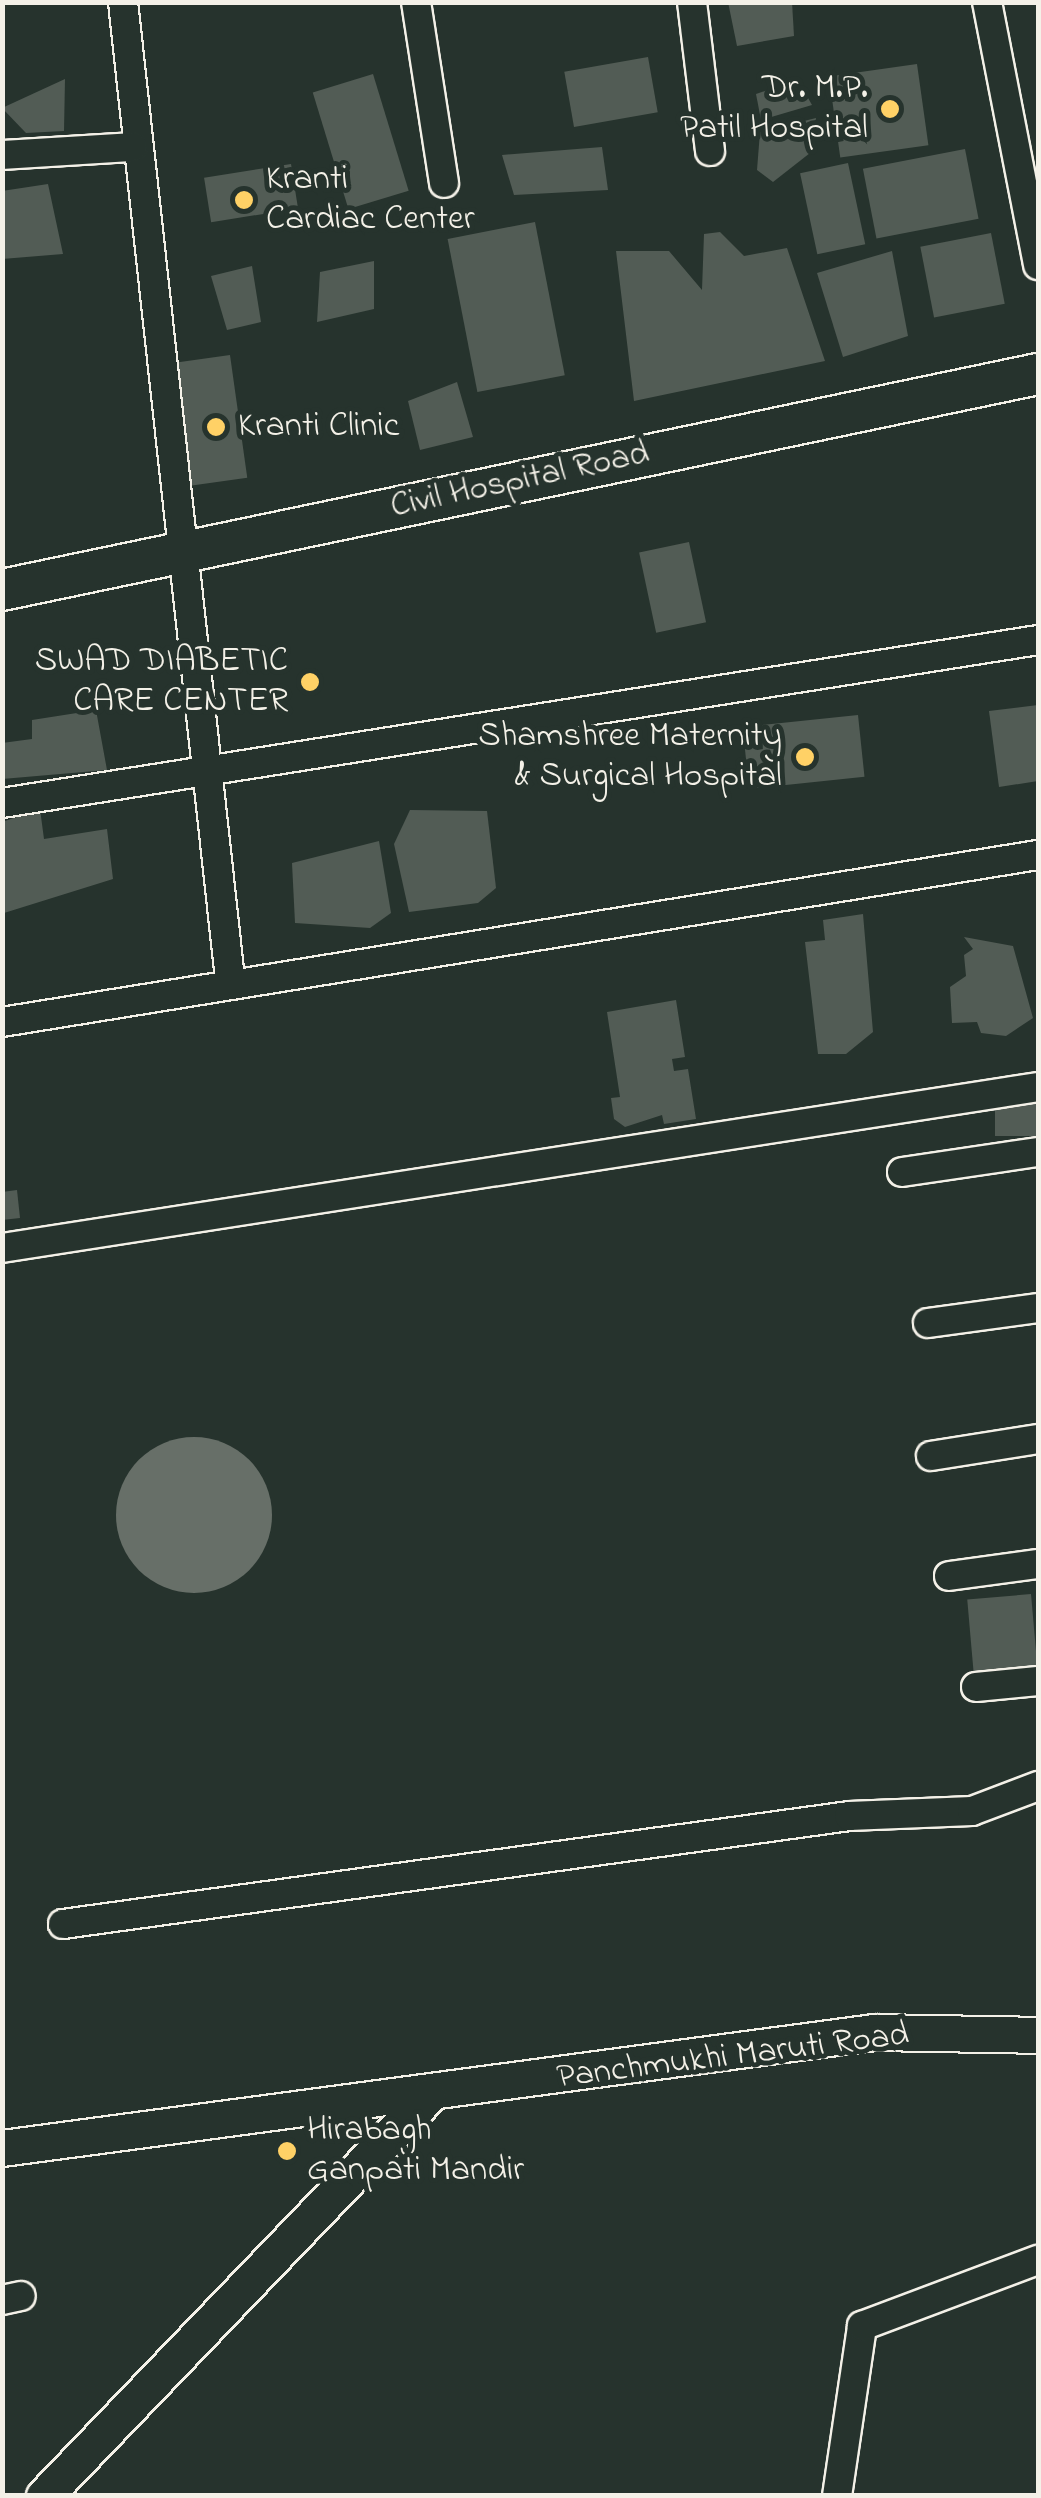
<!DOCTYPE html>
<style>
body{margin:0}
#map{position:relative;width:1041px;height:2498px;overflow:hidden;background:#26332d;font-family:"Indie Flower",sans-serif}
div>[style]{position:absolute}
.water>*{inset:0;background:#676f68}
.round{border-radius:50%}
.building>*{inset:0;background:#525c55;transform-origin:0 0}
.roads{filter:drop-shadow(2px 0 #f4f1e8) drop-shadow(-2px 0 #f4f1e8) drop-shadow(0 2px #f4f1e8) drop-shadow(0 -2px #f4f1e8)}
.minor>*{height:28px;margin:-14px;padding:0 14px;transform-origin:14px;border-radius:14px;background:#26332d}
.tertiary>*{height:35px;margin:-17.5px;padding:0 17.5px;transform-origin:17.5px;border-radius:17.5px;background:#26332d}
.secondary>*{height:40px;margin:-20px;padding:0 20px;transform-origin:20px;border-radius:20px;background:#26332d}
.dots>*{width:28px;height:28px;translate:-50% -50%;box-sizing:border-box;border:5px solid #26332d;border-radius:50%}
span{translate:-50% -50%;white-space:nowrap;text-align:center;line-height:1.15;-webkit-text-stroke:10px #26332d;paint-order:stroke}
.poi-label{font-size:35px;color:#f4f1e8}
.right{translate:-100% -50%;text-align:right}
.left{translate:0 -50%;text-align:left}
.street-label{font-size:35px;color:#f4f1e8}
.frame{position:absolute;inset:0;border:5px solid #f4f1e8;pointer-events:none}
</style>
<div id="map">
<div class="water">
<div class="round" style="left:116px;top:1437px;width:156px;height:156px"></div>
</div>
<div class="building">
<div style="clip-path:polygon(728px 2px,792px 2px,794px 36px,737px 46px)"></div>
<div style="left:648px;top:57px;width:56px;height:85px;rotate:80deg"></div>
<div style="left:917px;top:64px;width:82px;height:89px;rotate:82deg"></div>
<div style="left:373px;top:74px;width:122px;height:63px;rotate:73deg"></div>
<div style="clip-path:polygon(65px 79px,64px 131px,26px 133px,2px 108px)"></div>
<div style="clip-path:polygon(798px 80px,812px 105px,761px 120px,756px 94px)"></div>
<div style="clip-path:polygon(816px 118px,810px 153px,773px 182px,757px 170px,760px 132px)"></div>
<div style="clip-path:polygon(602px 147px,608px 190px,514px 195px,502px 155px)"></div>
<div style="left:965px;top:149px;width:71px;height:104px;rotate:79deg"></div>
<div style="left:848px;top:163px;width:83px;height:49px;rotate:78deg"></div>
<div style="left:291px;top:164px;width:45px;height:88px;rotate:81deg"></div>
<div style="clip-path:polygon(48px 184px,63px 254px,2px 259px,2px 191px)"></div>
<div style="left:535px;top:222px;width:156px;height:89px;rotate:79deg"></div>
<div style="clip-path:polygon(720px 232px,744px 256px,787px 248px,825px 361px,634px 401px,616px 251px,669px 251px,702px 290px,704px 234px)"></div>
<div style="left:991px;top:233px;width:72px;height:72px;rotate:79deg"></div>
<div style="clip-path:polygon(892px 251px,908px 336px,843px 357px,817px 273px)"></div>
<div style="clip-path:polygon(374px 261px,374px 309px,317px 322px,320px 272px)"></div>
<div style="clip-path:polygon(252px 266px,261px 322px,227px 330px,211px 276px)"></div>
<div style="left:230px;top:355px;width:124px;height:63px;rotate:82deg"></div>
<div style="clip-path:polygon(457px 382px,473px 437px,420px 450px,408px 401px)"></div>
<div style="left:689px;top:542px;width:82px;height:51px;rotate:78deg"></div>
<div style="clip-path:polygon(1038px 705px,1038px 781px,999px 787px,989px 711px)"></div>
<div style="clip-path:polygon(96px 710px,107px 770px,2px 779px,2px 743px,32px 739px,32px 720px)"></div>
<div style="left:858px;top:715px;width:62px;height:116px;rotate:84deg"></div>
<div style="clip-path:polygon(40px 809px,44px 839px,107px 829px,113px 879px,4px 913px,2px 822px)"></div>
<div style="clip-path:polygon(410px 810px,487px 811px,496px 888px,478px 903px,409px 912px,394px 844px)"></div>
<div style="clip-path:polygon(379px 841px,391px 913px,370px 928px,295px 923px,292px 863px)"></div>
<div style="clip-path:polygon(863px 914px,873px 1032px,846px 1054px,818px 1054px,805px 942px,825px 940px,823px 920px)"></div>
<div style="clip-path:polygon(964px 937px,1013px 946px,1033px 1018px,1006px 1036px,981px 1033px,977px 1022px,952px 1023px,950px 987px,966px 976px,964px 955px,973px 949px)"></div>
<div style="clip-path:polygon(676px 1000px,685px 1057px,672px 1059px,674px 1071px,688px 1069px,696px 1119px,664px 1124px,662px 1115px,625px 1127px,614px 1119px,611px 1098px,620px 1097px,607px 1012px)"></div>
<div style="left:1038px;top:1104px;width:32px;height:43px;rotate:90deg"></div>
<div style="clip-path:polygon(17px 1190px,20px 1218px,2px 1220px,2px 1192px)"></div>
<div style="left:1031px;top:1594px;width:79px;height:64px;rotate:85deg"></div>
</div>
<div class="roads">
<div class="minor">
<div style="left:123px;top:2px;width:983px;rotate:83.75deg"></div>
<div style="left:416px;top:2px;width:183px;rotate:81.2deg"></div>
<div style="left:692px;top:2px;width:150px;rotate:83.1deg"></div>
<div style="left:987px;top:2px;width:268px;rotate:79deg"></div>
<div style="left:2px;top:155px;width:131px;rotate:-3.5deg"></div>
<div style="left:2px;top:803px;width:1049px;rotate:-8.94deg"></div>
<div style="left:2px;top:1022px;width:1049px;rotate:-9.16deg"></div>
<div style="left:902px;top:1172px;width:137px;rotate:-8.4deg"></div>
<div style="left:2px;top:1248px;width:1048px;rotate:-8.83deg"></div>
<div style="left:928px;top:1323px;width:111px;rotate:-7.8deg"></div>
<div style="left:931px;top:1456px;width:108px;rotate:-9deg"></div>
<div style="left:949px;top:1576px;width:90px;rotate:-7.7deg"></div>
<div style="left:976px;top:1687px;width:62px;rotate:-5.5deg"></div>
<div style="left:63px;top:1924px;width:793px;rotate:-7.82deg"></div>
<div style="left:849px;top:1816px;width:123px;rotate:-2.3deg"></div>
<div style="left:972px;top:1811px;width:71px;rotate:-20.7deg"></div>
<div style="left:2px;top:2300px;width:19px;rotate:-12deg"></div>
<div style="left:837px;top:2496px;width:172px;rotate:-81.6deg"></div>
<div style="left:862px;top:2326px;width:188px;rotate:-20.6deg"></div>
</div>
<div class="tertiary">
<div style="left:2px;top:2148px;width:880px;rotate:-7.58deg"></div>
<div style="left:874px;top:2032px;width:164px;rotate:1deg"></div>
<div style="left:44px;top:2496px;width:554px;rotate:-46.17deg"></div>
</div>
<div class="secondary">
<div style="left:2px;top:590px;width:1058px;rotate:-11.78deg"></div>
</div>
</div>
<div class="dots">
<div style="left:890px;top:109px;background:#ffd166"></div>
<div style="left:244px;top:200px;background:#ffd166"></div>
<div style="left:216px;top:427px;background:#ffd166"></div>
<div style="left:310px;top:682px;background:#ffd166"></div>
<div style="left:805px;top:757px;background:#ffd166"></div>
<div style="left:287px;top:2151px;background:#ffd166"></div>
</div>
<div class="poi-label">
<span class="right" style="left:868px;top:109px">Dr. M.P.<br>Patil Hospital</span>
<span class="left" style="left:266px;top:200px">Kranti<br>Cardiac Center</span>
<span class="left" style="left:238px;top:427px">Kranti Clinic</span>
<span class="right" style="left:288px;top:682px">SWAD DIABETIC<br>CARE CENTER</span>
<span class="right" style="left:782px;top:757px">Shamshree Maternity<br>&amp; Surgical Hospital</span>
<span class="left" style="left:307px;top:2151px">Hirabagh<br>Ganpati Mandir</span>
</div>
<div class="street-label">
<span style="left:520px;top:481px;rotate:-12deg">Civil Hospital Road</span>
<span style="left:733px;top:2057px;rotate:-7deg">Panchmukhi Maruti Road</span>
</div>
<div class="frame"></div>
</div>
